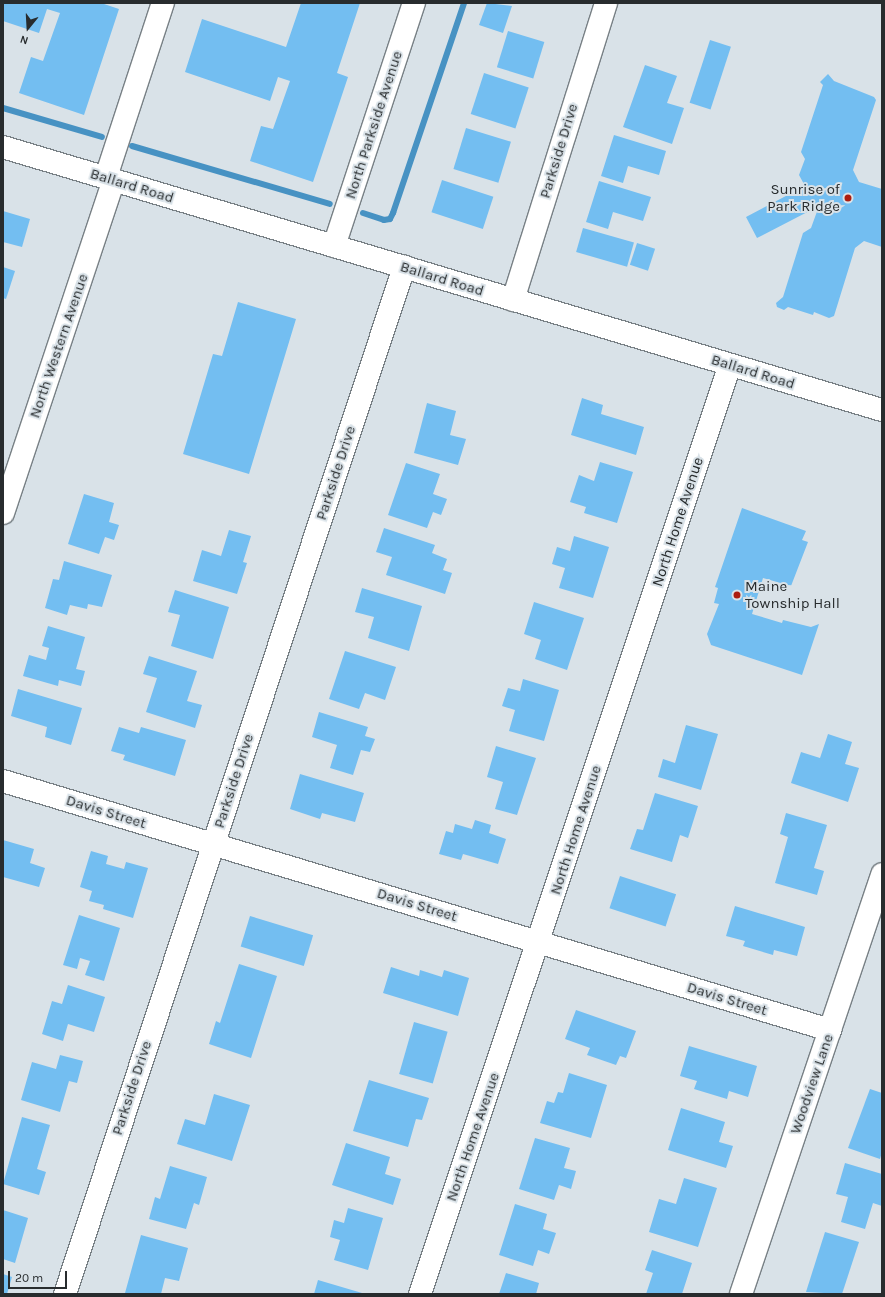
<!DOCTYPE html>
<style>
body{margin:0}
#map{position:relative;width:885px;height:1297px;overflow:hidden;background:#d9e2e8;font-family:Karla,sans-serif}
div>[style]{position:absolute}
.stream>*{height:6px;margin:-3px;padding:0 3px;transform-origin:3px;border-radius:3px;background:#4792c3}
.building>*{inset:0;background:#73bef1;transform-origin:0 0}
.roads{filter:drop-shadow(1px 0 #788085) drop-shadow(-1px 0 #788085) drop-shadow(0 1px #788085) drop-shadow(0 -1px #788085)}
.street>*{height:22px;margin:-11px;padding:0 11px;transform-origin:11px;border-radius:11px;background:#fff}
.secondary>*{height:22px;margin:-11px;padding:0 11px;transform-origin:11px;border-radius:11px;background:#fff}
.dots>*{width:11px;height:11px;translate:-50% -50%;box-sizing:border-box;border:2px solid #d9e2e8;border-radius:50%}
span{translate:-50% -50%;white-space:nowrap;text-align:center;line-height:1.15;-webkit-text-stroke:4px #d9e2e8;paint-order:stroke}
.street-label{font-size:15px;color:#282c2e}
.poi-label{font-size:15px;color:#282c2e}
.right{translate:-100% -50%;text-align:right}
.left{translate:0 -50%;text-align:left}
.frame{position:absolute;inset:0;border:4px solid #282c2e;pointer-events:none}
.north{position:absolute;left:8px;top:8px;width:40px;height:40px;-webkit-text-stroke:3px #d9e2e8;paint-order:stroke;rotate:198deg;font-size:11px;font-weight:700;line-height:16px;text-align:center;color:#282c2e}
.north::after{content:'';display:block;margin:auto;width:14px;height:18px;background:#282c2e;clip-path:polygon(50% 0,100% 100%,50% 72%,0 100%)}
.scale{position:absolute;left:8px;top:1271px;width:59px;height:18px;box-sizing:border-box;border:2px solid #282c2e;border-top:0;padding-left:5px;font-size:12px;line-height:14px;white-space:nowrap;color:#282c2e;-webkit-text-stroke:3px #d9e2e8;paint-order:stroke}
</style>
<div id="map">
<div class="stream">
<div style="left:3px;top:108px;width:103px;rotate:16.3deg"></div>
<div style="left:132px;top:146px;width:206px;rotate:16.3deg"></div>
<div style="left:363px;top:213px;width:22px;rotate:18deg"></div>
<div style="left:384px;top:220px;width:6px;rotate:-9deg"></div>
<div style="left:390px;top:219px;width:7px;rotate:-63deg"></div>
<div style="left:393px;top:213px;width:222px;rotate:-71.3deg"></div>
</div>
<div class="building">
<div style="clip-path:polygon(3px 3px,101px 3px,119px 9px,84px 115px,19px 93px,31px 57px,43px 61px,60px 13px,47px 9px,39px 33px,3px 21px)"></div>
<div style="clip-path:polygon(301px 3px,360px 3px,337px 73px,348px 77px,313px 182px,250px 161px,261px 126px,273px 129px,290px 81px,278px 77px,270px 101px,185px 72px,202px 19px,286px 47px)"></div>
<div style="clip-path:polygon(487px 3px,512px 6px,503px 33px,479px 25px)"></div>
<div style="left:508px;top:31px;width:38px;height:38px;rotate:17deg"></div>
<div style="left:710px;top:40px;width:22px;height:66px;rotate:18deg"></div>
<div style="clip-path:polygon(645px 65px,677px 76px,667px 103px,684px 108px,672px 144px,623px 127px)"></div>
<div style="left:484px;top:73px;width:47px;height:43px;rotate:18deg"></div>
<div style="clip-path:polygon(828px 74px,834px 81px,874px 97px,876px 100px,853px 170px,859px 182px,882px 189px,882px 247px,864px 241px,855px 248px,834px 316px,829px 318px,814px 312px,813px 315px,788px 307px,784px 310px,777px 307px,776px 303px,783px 297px,803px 233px,811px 228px,819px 206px,757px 238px,746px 217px,805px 186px,799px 175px,805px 159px,801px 152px,823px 85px,820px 82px)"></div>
<div style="left:466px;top:128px;width:47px;height:43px;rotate:17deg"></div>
<div style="clip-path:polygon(614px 135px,666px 151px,659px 175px,628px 166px,623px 183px,601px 176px)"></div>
<div style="left:442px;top:180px;width:54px;height:34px;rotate:18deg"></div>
<div style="clip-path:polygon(599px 181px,651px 197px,643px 221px,613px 212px,608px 229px,586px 222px)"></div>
<div style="clip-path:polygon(3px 211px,30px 219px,22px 247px,3px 242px)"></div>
<div style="left:583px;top:228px;width:53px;height:25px;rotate:16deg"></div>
<div style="left:637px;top:243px;width:19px;height:23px;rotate:18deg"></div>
<div style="clip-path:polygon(3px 267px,15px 271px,6px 299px,3px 298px)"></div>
<div style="clip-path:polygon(238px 302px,296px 319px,249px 474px,183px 454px,213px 354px,222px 356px)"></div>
<div style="clip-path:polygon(582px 398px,603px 405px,601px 414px,644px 427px,636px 455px,571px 435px)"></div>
<div style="clip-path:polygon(427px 403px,456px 411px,450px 435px,466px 439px,458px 465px,414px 453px)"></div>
<div style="clip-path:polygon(600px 462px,633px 472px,617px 523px,584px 513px,586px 507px,570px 502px,579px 475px,594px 481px)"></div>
<div style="clip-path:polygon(406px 463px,440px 474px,433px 494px,447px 499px,441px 515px,433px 512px,427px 528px,388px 515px)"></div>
<div style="clip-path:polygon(84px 494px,114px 503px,109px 522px,119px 525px,114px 540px,105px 537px,99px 554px,68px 544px)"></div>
<div style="clip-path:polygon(742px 508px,806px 531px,802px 540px,808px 542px,791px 586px,763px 578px,752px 614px,782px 623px,783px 620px,811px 627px,819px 624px,802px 675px,711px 645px,707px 634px,719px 604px,714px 603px,718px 588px,715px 587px)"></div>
<div style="clip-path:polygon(384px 528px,435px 545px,432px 553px,447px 559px,443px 570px,452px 573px,445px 594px,386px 575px,392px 557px,376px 552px)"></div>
<div style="clip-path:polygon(229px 530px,251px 536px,243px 562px,247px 563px,237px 594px,193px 581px,202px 550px,221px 556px)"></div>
<div style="clip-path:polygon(574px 536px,609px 547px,593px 598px,559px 588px,565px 568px,552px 564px,557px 547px,570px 551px)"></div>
<div style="clip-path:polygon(64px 561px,112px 575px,102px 607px,88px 604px,87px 609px,70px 605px,67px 615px,45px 608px,53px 579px,59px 580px)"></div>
<div style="clip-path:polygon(362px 588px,422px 606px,409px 651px,368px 638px,374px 617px,355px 612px)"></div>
<div style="clip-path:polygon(175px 590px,229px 607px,213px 659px,171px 646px,180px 615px,168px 612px)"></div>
<div style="clip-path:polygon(534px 602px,584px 618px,567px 670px,535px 659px,541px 640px,524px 634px)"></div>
<div style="clip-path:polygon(48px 626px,85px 637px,76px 669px,85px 671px,81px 686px,59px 680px,58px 686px,23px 676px,29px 655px,46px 660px,49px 648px,42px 646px)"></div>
<div style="clip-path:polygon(345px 651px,396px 667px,385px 700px,365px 693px,359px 709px,329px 699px)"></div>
<div style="clip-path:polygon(149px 656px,197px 671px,187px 701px,202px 705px,195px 728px,146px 712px,157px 678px,143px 674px)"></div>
<div style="clip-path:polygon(523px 679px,559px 690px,544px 741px,509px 731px,515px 710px,502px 706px,508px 688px,520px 691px)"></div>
<div style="clip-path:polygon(18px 689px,82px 708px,71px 745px,45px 737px,47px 727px,11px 716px)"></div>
<div style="clip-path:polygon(319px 712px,368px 727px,365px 736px,375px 739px,370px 752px,361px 750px,353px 775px,330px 768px,337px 745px,312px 737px)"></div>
<div style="clip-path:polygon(686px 725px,718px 734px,701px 790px,658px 777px,663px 759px,675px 763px)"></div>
<div style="clip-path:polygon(119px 727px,139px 733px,141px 727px,186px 740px,175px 776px,123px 760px,125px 755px,111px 751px)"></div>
<div style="clip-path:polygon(828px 734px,852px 742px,845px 764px,859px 768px,848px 802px,791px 783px,801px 752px,820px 758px)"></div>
<div style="clip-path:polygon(496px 746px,536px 758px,517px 815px,495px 809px,503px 782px,487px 777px)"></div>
<div style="clip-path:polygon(300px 774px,364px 793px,355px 822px,322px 813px,320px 819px,290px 809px)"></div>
<div style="clip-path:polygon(655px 793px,698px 806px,688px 838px,680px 835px,672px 862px,630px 849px,637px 829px,643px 830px)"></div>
<div style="clip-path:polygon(786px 813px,827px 825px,814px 868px,824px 871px,817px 895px,775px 883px,788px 837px,780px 834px)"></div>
<div style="clip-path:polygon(475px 820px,491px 825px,489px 833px,506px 839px,498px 864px,463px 854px,461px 860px,439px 854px,446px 831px,453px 833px,455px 824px,472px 829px)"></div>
<div style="clip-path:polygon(3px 840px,34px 849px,30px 863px,45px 868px,39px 887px,3px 877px)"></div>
<div style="clip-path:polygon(91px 851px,108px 856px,106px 864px,124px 869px,126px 862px,148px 868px,133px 918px,103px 909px,104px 905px,89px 901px,92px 891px,80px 887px)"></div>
<div style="left:620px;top:876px;width:59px;height:34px;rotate:18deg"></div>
<div style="clip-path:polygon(735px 906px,805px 927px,797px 956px,774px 950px,773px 955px,743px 946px,745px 941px,726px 936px)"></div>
<div style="clip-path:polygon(79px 915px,120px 928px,104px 981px,85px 975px,90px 961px,80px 958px,77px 969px,63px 965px)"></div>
<div style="left:250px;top:916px;width:66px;height:32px;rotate:17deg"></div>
<div style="clip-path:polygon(239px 964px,277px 976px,251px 1058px,209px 1044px,216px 1021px,220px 1023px)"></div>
<div style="clip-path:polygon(391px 967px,419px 976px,420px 970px,442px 977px,444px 970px,469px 978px,458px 1016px,383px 993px)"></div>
<div style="clip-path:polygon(68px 985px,105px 997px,94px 1032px,68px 1024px,63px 1041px,42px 1034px,52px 1001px,62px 1004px)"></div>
<div style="clip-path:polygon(576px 1010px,636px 1031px,626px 1058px,620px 1056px,616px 1065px,587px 1055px,590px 1048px,565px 1039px)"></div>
<div style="left:414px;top:1022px;width:35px;height:54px;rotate:16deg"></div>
<div style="clip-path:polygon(689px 1046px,757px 1066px,748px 1097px,729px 1091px,727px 1099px,694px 1089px,697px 1081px,680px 1076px)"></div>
<div style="clip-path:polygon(60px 1055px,83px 1061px,77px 1083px,69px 1081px,60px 1112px,21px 1100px,32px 1062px,56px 1069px)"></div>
<div style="clip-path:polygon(569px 1073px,607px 1085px,591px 1138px,540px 1123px,547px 1101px,554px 1103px,558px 1092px,563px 1093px)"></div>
<div style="clip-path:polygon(369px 1080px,429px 1098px,422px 1120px,416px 1119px,408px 1147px,353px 1131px)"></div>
<div style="clip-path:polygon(870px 1089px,882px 1093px,882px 1152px,880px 1159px,848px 1148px)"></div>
<div style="clip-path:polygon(214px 1094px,250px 1105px,232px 1161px,177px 1144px,185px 1119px,205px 1125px)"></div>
<div style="clip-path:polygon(681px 1108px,725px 1122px,719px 1142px,733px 1146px,726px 1168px,668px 1150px)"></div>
<div style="clip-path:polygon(22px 1117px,50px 1125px,37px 1169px,46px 1172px,39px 1195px,3px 1184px)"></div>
<div style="clip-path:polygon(535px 1138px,570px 1148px,564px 1168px,576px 1171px,571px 1189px,559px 1185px,554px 1200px,519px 1189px)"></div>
<div style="clip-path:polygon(346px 1143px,390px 1157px,385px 1174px,401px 1179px,393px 1205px,332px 1185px)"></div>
<div style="clip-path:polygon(845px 1163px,882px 1174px,882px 1206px,873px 1203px,865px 1229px,841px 1222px,848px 1197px,836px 1194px)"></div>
<div style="clip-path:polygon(170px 1166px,207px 1177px,199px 1205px,194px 1203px,186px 1229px,149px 1219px,155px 1197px,160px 1199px)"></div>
<div style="clip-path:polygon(684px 1178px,717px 1188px,698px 1247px,649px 1232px,659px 1199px,676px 1204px)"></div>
<div style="clip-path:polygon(515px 1204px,547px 1214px,543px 1229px,556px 1233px,549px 1254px,538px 1250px,533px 1266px,499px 1255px)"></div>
<div style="clip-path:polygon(348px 1208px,383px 1218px,368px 1270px,334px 1260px,340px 1240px,330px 1237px,334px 1220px,344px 1223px)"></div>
<div style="clip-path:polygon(3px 1210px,28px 1218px,15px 1263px,3px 1259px)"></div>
<div style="clip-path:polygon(825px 1232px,859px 1242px,842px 1294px,806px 1292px)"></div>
<div style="clip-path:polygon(141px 1235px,188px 1248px,179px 1281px,165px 1278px,161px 1294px,125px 1293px)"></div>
<div style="clip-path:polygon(652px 1250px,692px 1263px,682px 1294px,646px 1294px,653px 1273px,645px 1270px)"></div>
<div style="clip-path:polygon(506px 1273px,539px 1283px,536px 1294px,499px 1294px)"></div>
<div style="clip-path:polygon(3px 1274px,12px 1277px,7px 1294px,3px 1294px)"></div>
<div style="clip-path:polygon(318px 1280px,362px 1293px,362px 1294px,314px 1294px)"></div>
</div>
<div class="roads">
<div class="street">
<div style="left:106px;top:177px;width:183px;rotate:-71.9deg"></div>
<div style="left:334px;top:246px;width:256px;rotate:-71.8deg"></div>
<div style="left:513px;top:300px;width:311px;rotate:-72.6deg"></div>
<div style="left:3px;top:513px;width:351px;rotate:-71.6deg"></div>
<div style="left:3px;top:781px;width:864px;rotate:16.76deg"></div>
<div style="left:65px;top:1294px;width:1082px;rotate:-71.73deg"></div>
<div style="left:420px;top:1294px;width:979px;rotate:-71.55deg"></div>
<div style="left:741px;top:1294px;width:443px;rotate:-71.4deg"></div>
</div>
<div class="secondary">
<div style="left:3px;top:147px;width:918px;rotate:16.66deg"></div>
</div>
</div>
<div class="dots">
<div style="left:848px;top:198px;background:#ac1c0f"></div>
<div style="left:737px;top:595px;background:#ac1c0f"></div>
</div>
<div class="street-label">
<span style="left:374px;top:125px;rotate:-72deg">North Parkside Avenue</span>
<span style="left:559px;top:151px;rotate:-73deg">Parkside Drive</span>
<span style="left:132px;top:186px;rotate:17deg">Ballard Road</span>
<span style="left:442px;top:279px;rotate:17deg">Ballard Road</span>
<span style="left:59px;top:346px;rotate:-71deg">North Western Avenue</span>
<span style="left:753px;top:372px;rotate:17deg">Ballard Road</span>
<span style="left:336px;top:473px;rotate:-72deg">Parkside Drive</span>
<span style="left:678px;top:522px;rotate:-72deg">North Home Avenue</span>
<span style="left:234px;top:781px;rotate:-72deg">Parkside Drive</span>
<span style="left:106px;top:812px;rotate:17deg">Davis Street</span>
<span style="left:576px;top:830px;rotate:-72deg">North Home Avenue</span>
<span style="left:417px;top:905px;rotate:17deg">Davis Street</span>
<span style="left:727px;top:999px;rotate:17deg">Davis Street</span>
<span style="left:812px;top:1084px;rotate:-71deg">Woodview Lane</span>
<span style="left:132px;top:1088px;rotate:-72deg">Parkside Drive</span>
<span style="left:473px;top:1137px;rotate:-71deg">North Home Avenue</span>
</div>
<div class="poi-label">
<span class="right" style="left:840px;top:198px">Sunrise of<br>Park Ridge</span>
<span class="left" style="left:745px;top:595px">Maine<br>Township Hall</span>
</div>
<div class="frame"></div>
<div class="north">N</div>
<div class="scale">20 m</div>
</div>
